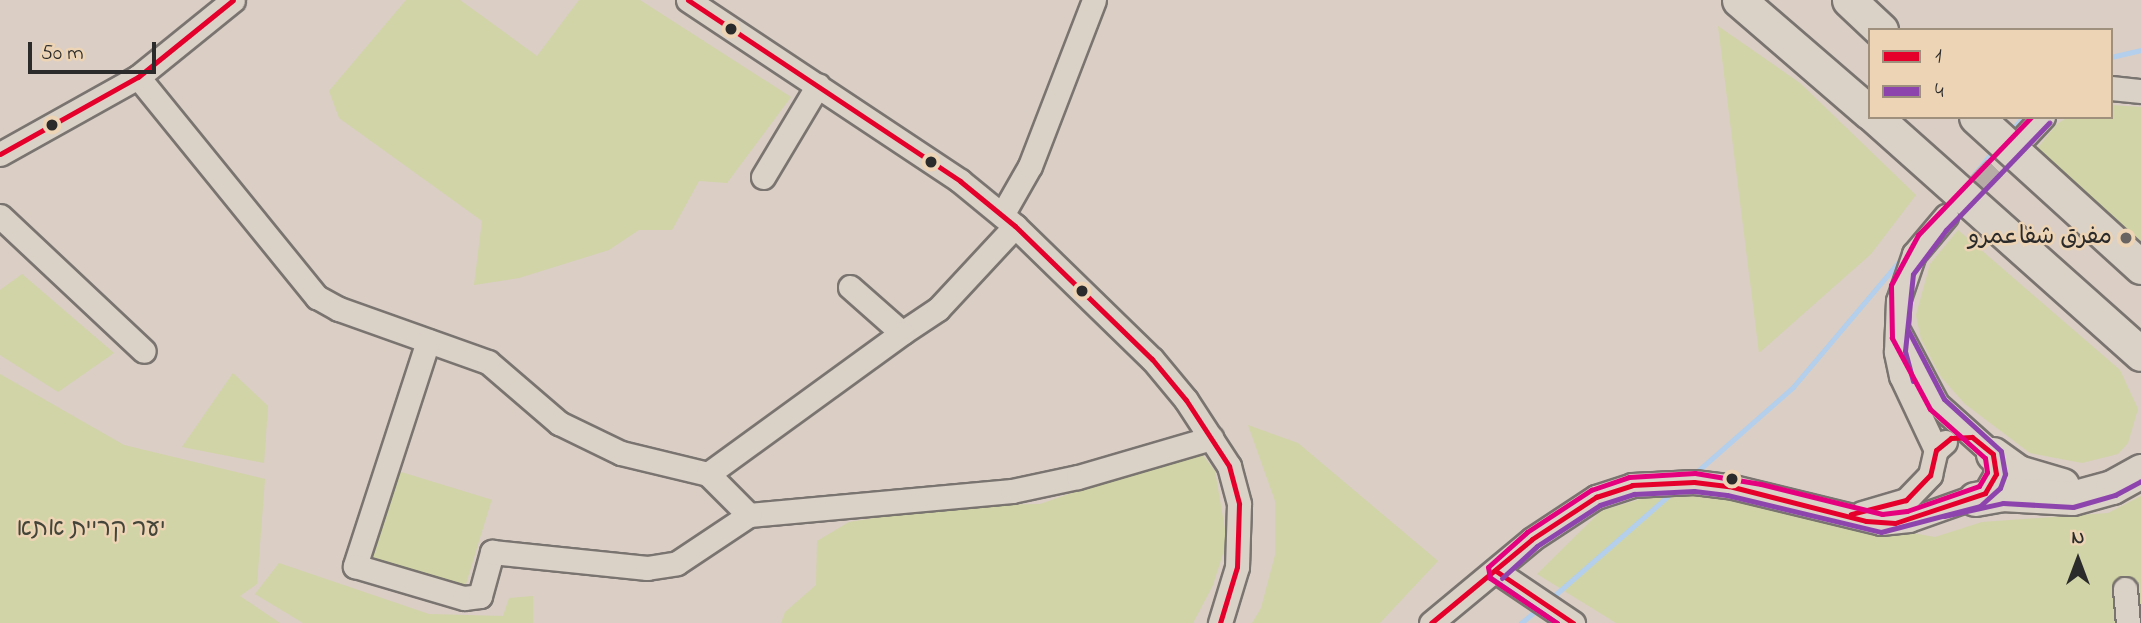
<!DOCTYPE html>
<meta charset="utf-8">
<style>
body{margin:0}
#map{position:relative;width:2141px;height:623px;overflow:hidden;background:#dacec5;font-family:"Indie Flower","Playpen Sans Arabic","Playpen Sans Hebrew",sans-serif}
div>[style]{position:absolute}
.green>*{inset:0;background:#d1d4a6;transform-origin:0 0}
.stream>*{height:5px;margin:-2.5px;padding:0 2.5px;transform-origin:2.5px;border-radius:2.5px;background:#b3cfec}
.minor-tunnel>*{height:23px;margin-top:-11.5px;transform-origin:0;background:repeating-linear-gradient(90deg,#b7ada6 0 23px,transparent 0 34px)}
.roads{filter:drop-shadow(2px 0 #7a7470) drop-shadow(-2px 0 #7a7470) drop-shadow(0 2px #7a7470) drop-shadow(0 -2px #7a7470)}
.minor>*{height:23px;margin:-11.5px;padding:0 11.5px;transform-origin:11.5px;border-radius:11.5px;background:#dad1c7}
.highway>*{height:33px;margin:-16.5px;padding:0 16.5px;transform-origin:16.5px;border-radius:16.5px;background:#dad1c7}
.bus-1>*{height:5px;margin:-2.5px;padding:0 2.5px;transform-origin:2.5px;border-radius:2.5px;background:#e4002b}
.bus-2>*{height:5px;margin:-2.5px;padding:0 2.5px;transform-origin:2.5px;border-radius:2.5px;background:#8e44ad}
.bus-3>*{height:5px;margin:-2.5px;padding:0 2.5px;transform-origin:2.5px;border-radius:2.5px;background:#e5007d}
.dots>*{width:19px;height:19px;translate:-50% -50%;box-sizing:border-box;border:4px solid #edd4b4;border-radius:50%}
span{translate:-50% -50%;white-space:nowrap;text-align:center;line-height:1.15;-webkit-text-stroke:5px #edd4b4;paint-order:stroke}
.poi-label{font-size:24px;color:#2b2b2b}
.right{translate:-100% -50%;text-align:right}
.park-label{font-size:24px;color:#43453a}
.legend{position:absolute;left:1868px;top:28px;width:245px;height:91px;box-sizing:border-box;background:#edd4b4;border:2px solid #9f907d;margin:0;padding:9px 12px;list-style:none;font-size:21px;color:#2b2b2b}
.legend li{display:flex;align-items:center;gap:14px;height:35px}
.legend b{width:35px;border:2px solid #9f907d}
.north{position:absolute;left:2043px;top:525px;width:70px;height:70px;-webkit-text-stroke:5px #edd4b4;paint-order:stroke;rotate:0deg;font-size:19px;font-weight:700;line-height:28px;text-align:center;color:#2b2b2b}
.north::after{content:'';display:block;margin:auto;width:24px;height:32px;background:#2b2b2b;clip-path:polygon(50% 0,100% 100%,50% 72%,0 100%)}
.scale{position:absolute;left:28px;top:42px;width:128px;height:32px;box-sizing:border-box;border:4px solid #2b2b2b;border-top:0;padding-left:9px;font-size:21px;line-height:24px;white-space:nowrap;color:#2b2b2b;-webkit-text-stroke:5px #edd4b4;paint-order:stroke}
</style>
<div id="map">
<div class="green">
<div style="clip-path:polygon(406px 0,460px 0,537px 56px,579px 0,640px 0,791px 97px,727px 183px,699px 181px,672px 230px,639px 230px,609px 250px,519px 278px,474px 285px,482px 221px,339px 118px,329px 91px)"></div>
<div style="clip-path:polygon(1718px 26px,1800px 83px,1916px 195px,1871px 254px,1759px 353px)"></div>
<div style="clip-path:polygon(2111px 105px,2141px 107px,2141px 241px,2036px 150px,2057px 124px,2068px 117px,2111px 117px)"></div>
<div style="clip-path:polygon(1958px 230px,2120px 370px,2138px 409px,2128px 443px,2118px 454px,2082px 463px,2030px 453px,1965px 404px,1941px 377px,1921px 339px,1916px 315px,1930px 264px)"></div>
<div style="clip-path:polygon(22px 274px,114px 353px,58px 392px,0 355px,0 290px)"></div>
<div style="clip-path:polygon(233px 373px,268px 406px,264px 463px,182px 447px)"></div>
<div style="clip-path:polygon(0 374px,124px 445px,265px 479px,257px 584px,240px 596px,280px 623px,0 623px)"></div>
<div style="clip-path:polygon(1248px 425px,1298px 443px,1438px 561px,1380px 623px,1252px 623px,1261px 608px,1275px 555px,1275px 501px)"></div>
<div style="clip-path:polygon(1198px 449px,1215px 471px,1227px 541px,1213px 585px,1193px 623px,781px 623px,785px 612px,816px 585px,817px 541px,849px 522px,949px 506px,1040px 504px)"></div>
<div style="left:398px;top:471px;width:98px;height:91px;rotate:17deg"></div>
<div style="clip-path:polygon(1740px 490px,1873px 526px,1935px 537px,1982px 522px,2108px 513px,2141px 496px,2141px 623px,1616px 623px,1537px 574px,1601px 511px,1664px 492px)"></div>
<div style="clip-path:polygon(279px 563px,429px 614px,503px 616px,509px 598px,533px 596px,533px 623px,303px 623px,255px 594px)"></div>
</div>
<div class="stream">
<div style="left:2111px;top:57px;width:31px;rotate:-13deg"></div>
<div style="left:2009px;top:134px;width:22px;rotate:-51deg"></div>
<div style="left:1966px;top:184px;width:45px;rotate:-50.4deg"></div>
<div style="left:1693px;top:475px;width:133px;rotate:-41.3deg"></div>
<div style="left:1793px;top:387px;width:169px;rotate:-49.8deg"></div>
<div style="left:1548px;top:601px;width:169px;rotate:-41.2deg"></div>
<div style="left:1521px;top:623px;width:25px;rotate:-40deg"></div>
</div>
<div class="minor-tunnel">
<div style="left:1955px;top:208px;width:95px;rotate:-45.9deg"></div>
</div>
<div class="roads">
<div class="minor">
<div style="left:688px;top:0;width:327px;rotate:33.6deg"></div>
<div style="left:960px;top:181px;width:71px;rotate:39.3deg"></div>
<div style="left:1015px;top:226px;width:191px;rotate:44.2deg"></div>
<div style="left:1152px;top:359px;width:53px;rotate:50.3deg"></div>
<div style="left:1186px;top:400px;width:79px;rotate:56.9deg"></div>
<div style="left:1229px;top:466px;width:39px;rotate:75deg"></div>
<div style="left:1239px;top:504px;width:63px;rotate:91.8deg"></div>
<div style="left:1237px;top:567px;width:59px;rotate:106.9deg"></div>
<div style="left:138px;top:77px;width:284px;rotate:50.9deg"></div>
<div style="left:317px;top:297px;width:25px;rotate:29deg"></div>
<div style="left:339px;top:309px;width:158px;rotate:19.6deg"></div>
<div style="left:488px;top:362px;width:94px;rotate:40.7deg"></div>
<div style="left:559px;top:423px;width:69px;rotate:25.8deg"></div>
<div style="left:621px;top:453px;width:89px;rotate:13.6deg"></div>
<div style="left:708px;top:474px;width:58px;rotate:45deg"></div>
<div style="left:749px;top:515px;width:264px;rotate:-5.2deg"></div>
<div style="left:1012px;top:491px;width:67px;rotate:-12deg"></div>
<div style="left:1078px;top:477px;width:139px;rotate:-16.3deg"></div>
<div style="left:2111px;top:88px;width:30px;rotate:6deg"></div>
<div style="left:2026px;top:135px;width:25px;rotate:-47deg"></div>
<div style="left:0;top:154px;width:158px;rotate:-29.2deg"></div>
<div style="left:138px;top:77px;width:122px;rotate:-39deg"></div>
<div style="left:763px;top:177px;width:107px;rotate:-59.1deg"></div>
<div style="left:1002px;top:215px;width:56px;rotate:-60.3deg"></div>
<div style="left:1030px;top:166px;width:178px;rotate:-68.9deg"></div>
<div style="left:0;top:216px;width:197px;rotate:43.2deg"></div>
<div style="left:850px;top:287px;width:69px;rotate:41.5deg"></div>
<div style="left:902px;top:333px;width:43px;rotate:-33.7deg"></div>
<div style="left:938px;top:309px;width:113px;rotate:-47.1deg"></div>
<div style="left:428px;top:341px;width:237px;rotate:108deg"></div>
<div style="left:355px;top:566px;width:114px;rotate:16.4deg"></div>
<div style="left:464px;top:598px;width:16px;rotate:-7deg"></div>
<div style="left:480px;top:596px;width:46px;rotate:-74.7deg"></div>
<div style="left:492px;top:552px;width:156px;rotate:5.9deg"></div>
<div style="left:647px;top:568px;width:30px;rotate:-9deg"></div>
<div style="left:677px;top:563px;width:87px;rotate:-33.7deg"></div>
<div style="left:1936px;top:450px;width:82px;rotate:-115.3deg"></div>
<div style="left:1901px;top:376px;width:25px;rotate:-102deg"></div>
<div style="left:1896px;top:352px;width:51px;rotate:-87.8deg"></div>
<div style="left:1898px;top:301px;width:50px;rotate:-71.2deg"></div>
<div style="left:1914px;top:254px;width:50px;rotate:-49.9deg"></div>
<div style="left:708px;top:474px;width:240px;rotate:-36deg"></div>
<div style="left:1862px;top:513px;width:46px;rotate:-16.5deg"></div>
<div style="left:1906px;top:500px;width:35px;rotate:-46deg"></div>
<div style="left:1930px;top:475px;width:26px;rotate:-77deg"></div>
<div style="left:1936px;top:450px;width:12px;rotate:-42deg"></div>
<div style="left:1496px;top:571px;width:93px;rotate:34deg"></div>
<div style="left:2125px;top:589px;width:34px;rotate:85deg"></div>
<div style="left:1431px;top:623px;width:131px;rotate:-39.7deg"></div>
<div style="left:1532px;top:539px;width:77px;rotate:-33.3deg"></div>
<div style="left:1596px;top:497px;width:38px;rotate:-18deg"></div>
<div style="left:1632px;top:485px;width:62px;rotate:-2.8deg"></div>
<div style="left:1694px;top:482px;width:35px;rotate:7deg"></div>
<div style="left:1729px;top:486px;width:156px;rotate:13.7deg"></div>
<div style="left:1881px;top:523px;width:28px;rotate:-6deg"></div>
<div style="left:1909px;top:520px;width:81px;rotate:-19.6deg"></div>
<div style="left:1985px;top:493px;width:22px;rotate:-60deg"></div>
<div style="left:1996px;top:474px;width:20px;rotate:-99deg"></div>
<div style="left:1993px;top:454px;width:75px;rotate:-138.2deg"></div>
<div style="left:1937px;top:404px;width:79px;rotate:-117.9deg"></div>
</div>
<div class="highway">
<div style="left:1739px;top:0;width:173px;rotate:40.8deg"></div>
<div style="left:1849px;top:0;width:44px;rotate:43.2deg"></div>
<div style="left:1875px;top:117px;width:356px;rotate:41.7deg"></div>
<div style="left:1976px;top:117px;width:223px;rotate:42.3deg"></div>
<div style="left:1993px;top:454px;width:31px;rotate:36deg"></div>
<div style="left:2018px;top:472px;width:46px;rotate:16.5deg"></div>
<div style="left:1975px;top:499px;width:27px;rotate:-10deg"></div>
<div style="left:2002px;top:494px;width:70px;rotate:3.3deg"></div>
<div style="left:2072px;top:498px;width:41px;rotate:-15.4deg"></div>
<div style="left:2112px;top:487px;width:33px;rotate:-29deg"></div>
</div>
</div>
<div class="bus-1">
<div style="left:688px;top:0;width:327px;rotate:33.6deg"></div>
<div style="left:960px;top:181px;width:71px;rotate:39.3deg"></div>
<div style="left:1015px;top:226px;width:191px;rotate:44.2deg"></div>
<div style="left:1152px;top:359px;width:53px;rotate:50.3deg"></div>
<div style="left:1186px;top:400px;width:79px;rotate:56.9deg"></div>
<div style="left:1229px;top:466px;width:39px;rotate:75deg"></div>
<div style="left:1239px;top:504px;width:63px;rotate:91.8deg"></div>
<div style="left:1237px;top:567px;width:59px;rotate:106.9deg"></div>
<div style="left:0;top:154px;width:158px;rotate:-29.2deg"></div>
<div style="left:138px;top:77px;width:122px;rotate:-39deg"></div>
<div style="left:1496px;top:571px;width:93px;rotate:34deg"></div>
<div style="left:1431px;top:623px;width:131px;rotate:-39.7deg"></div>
<div style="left:1532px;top:539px;width:77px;rotate:-33.3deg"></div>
<div style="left:1596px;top:497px;width:38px;rotate:-18deg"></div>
<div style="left:1632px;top:485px;width:62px;rotate:-2.8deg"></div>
<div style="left:1694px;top:482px;width:35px;rotate:7deg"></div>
<div style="left:1729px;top:486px;width:141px;rotate:14.3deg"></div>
<div style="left:1866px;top:521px;width:29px;rotate:4deg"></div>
<div style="left:1895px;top:523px;width:95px;rotate:-18.4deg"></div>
<div style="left:1985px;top:493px;width:22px;rotate:-60deg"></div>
<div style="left:1996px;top:474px;width:20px;rotate:-99deg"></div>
<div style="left:1993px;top:454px;width:27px;rotate:-141deg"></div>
<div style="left:1972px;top:437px;width:21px;rotate:177deg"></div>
<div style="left:1951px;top:438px;width:19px;rotate:141deg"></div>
<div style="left:1936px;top:450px;width:26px;rotate:103deg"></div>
<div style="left:1930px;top:475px;width:35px;rotate:134deg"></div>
<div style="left:1906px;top:500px;width:57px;rotate:165.7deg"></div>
</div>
<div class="bus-2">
<div style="left:1913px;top:381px;width:31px;rotate:-105deg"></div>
<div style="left:1905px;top:351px;width:77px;rotate:-84.1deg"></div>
<div style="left:1913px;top:274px;width:55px;rotate:-53.1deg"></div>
<div style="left:1946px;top:230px;width:149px;rotate:-46.1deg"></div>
<div style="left:1944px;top:516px;width:60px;rotate:-12.4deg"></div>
<div style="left:2003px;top:503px;width:70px;rotate:3.3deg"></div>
<div style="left:2073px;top:507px;width:44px;rotate:-15.9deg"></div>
<div style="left:2115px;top:495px;width:30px;rotate:-28deg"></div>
<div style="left:1491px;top:578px;width:80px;rotate:34.3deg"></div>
<div style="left:1502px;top:578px;width:47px;rotate:-42.4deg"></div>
<div style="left:1537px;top:546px;width:75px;rotate:-33.1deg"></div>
<div style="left:1600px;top:505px;width:36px;rotate:-18deg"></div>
<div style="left:1634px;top:494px;width:60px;rotate:-2.9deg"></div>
<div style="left:1694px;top:491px;width:33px;rotate:7deg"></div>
<div style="left:1727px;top:495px;width:158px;rotate:13.5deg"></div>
<div style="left:1881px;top:532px;width:102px;rotate:-14.7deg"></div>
<div style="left:1980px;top:506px;width:27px;rotate:-42deg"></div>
<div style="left:2000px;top:488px;width:15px;rotate:-70deg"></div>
<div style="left:2005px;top:474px;width:23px;rotate:-100deg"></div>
<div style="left:2001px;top:451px;width:77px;rotate:-137.6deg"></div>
<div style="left:1944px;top:399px;width:78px;rotate:-117.6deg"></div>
</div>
<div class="bus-3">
<div style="left:1557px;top:623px;width:81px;rotate:-146.1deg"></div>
<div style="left:1490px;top:578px;width:11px;rotate:-100deg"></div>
<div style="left:1488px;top:567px;width:52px;rotate:-41.9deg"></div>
<div style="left:1527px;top:532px;width:77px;rotate:-33.3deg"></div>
<div style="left:1591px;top:490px;width:40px;rotate:-18.9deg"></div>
<div style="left:1629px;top:477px;width:66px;rotate:-3.5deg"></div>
<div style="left:1695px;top:473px;width:67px;rotate:9.5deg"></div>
<div style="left:1761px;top:484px;width:125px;rotate:13.9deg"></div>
<div style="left:1882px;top:514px;width:25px;rotate:-7deg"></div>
<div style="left:1907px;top:511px;width:76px;rotate:-19.1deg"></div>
<div style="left:1979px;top:486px;width:16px;rotate:-60deg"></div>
<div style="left:1987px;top:472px;width:14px;rotate:-98deg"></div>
<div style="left:1985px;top:458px;width:74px;rotate:-138.3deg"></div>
<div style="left:1930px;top:409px;width:81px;rotate:-118.2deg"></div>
<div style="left:1892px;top:338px;width:53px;rotate:-91.1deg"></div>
<div style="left:1891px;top:285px;width:57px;rotate:-61.6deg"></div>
<div style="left:1918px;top:235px;width:163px;rotate:-46.2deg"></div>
</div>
<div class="dots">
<div style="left:731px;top:29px;background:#2b2b2b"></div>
<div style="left:52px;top:125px;background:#2b2b2b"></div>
<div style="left:931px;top:162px;background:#2b2b2b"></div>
<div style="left:2126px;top:238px;background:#686461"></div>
<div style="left:1082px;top:291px;background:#2b2b2b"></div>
<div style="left:1732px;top:479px;background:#2b2b2b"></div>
</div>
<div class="poi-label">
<span class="right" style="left:2112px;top:238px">مفرق شفاعمرو</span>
</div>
<div class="park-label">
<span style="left:91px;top:530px">יער קריית אתא</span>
</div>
<ul class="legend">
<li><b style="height:9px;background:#e4002b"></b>1</li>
<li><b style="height:9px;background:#8e44ad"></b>4</li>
</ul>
<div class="north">N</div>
<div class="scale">50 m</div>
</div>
